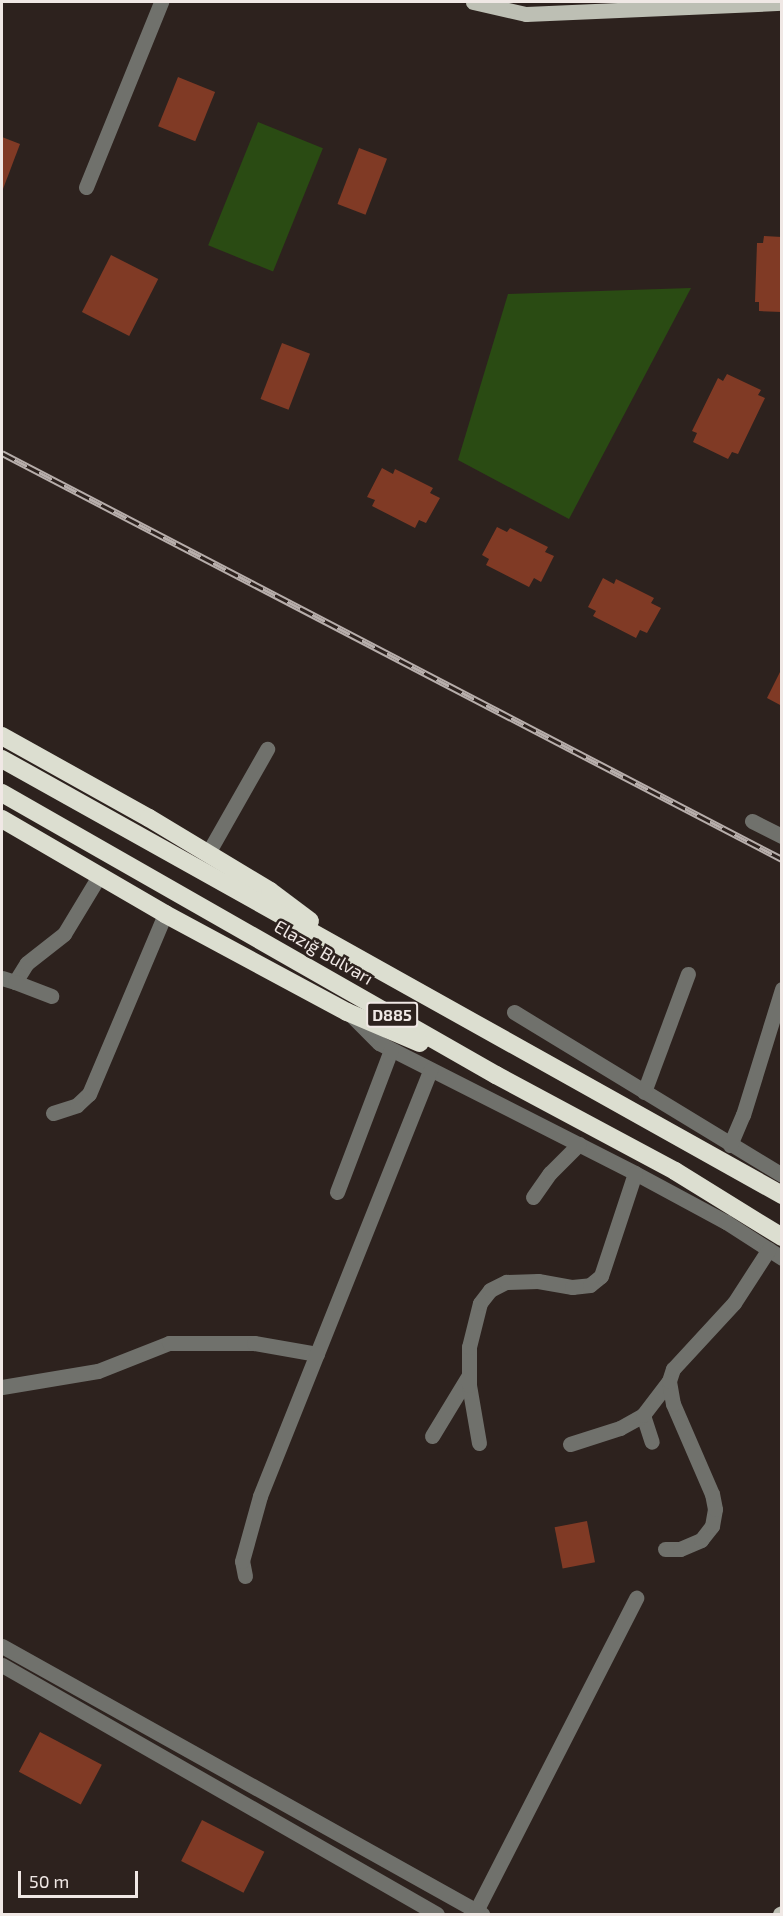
<!DOCTYPE html>
<meta charset="utf-8">
<style>
body{margin:0}
#map{position:relative;width:783px;height:1916px;overflow:hidden;background:#2d221e;font-family:"Exo 2",sans-serif}
div>[style]{position:absolute}
.green>*{inset:0;background:#2a4b13;transform-origin:0 0}
.building>*{inset:0;background:#803a25;transform-origin:0 0}
.minor>*{height:15px;margin:-7.5px;padding:0 7.5px;transform-origin:7.5px;border-radius:7.5px;background:#70716c}
.major>*{height:15px;margin:-7.5px;padding:0 7.5px;transform-origin:7.5px;border-radius:7.5px;background:#bdbfb4}
.highway>*{height:18px;margin:-9px;padding:0 9px;transform-origin:9px;border-radius:9px;background:#dcded0}
.rail>*{height:7px;margin-top:-3.5px;transform-origin:0;background:repeating-linear-gradient(90deg,#2d221e 0 14px,#b7aeab 0 28px);box-sizing:border-box;border-block:2px solid #b7aeab}
span{translate:-50% -50%;white-space:nowrap;text-align:center;line-height:1.15;-webkit-text-stroke:5px #2d221e;paint-order:stroke}
.shield-label span{padding:2px 4px;background:#2d221e;border:2px solid;border-radius:4px;-webkit-text-stroke-width:0}
.shield-label{font-size:16px;color:#f0e8e5;font-weight:700}
.street-label{font-size:18px;color:#f0e8e5}
.frame{position:absolute;inset:0;border:3px solid #f0e8e5;pointer-events:none}
.scale{position:absolute;left:18px;top:1871px;width:120px;height:27px;box-sizing:border-box;border:3px solid #f0e8e5;border-top:0;padding-left:8px;font-size:18px;line-height:21px;white-space:nowrap;color:#f0e8e5;-webkit-text-stroke:4px #2d221e;paint-order:stroke}
</style>
<div id="map">
<div class="green">
<div style="left:258px;top:122px;width:70px;height:133px;rotate:22deg"></div>
<div style="clip-path:polygon(691px 288px,569px 519px,458px 460px,508px 294px)"></div>
</div>
<div class="building">
<div style="left:178px;top:77px;width:40px;height:53px;rotate:22deg"></div>
<div style="clip-path:polygon(2px 137px,20px 144px,3px 189px,2px 189px)"></div>
<div style="left:359px;top:148px;width:30px;height:60px;rotate:21deg"></div>
<div style="clip-path:polygon(764px 236px,782px 237px,782px 312px,759px 311px,759px 302px,755px 302px,757px 243px,763px 243px)"></div>
<div style="left:111px;top:255px;width:53px;height:64px;rotate:27deg"></div>
<div style="left:282px;top:343px;width:30px;height:60px;rotate:21deg"></div>
<div style="clip-path:polygon(727px 374px,761px 390px,758px 395px,765px 398px,738px 454px,732px 452px,728px 459px,693px 442px,697px 433px,692px 431px,718px 378px,723px 381px)"></div>
<div style="clip-path:polygon(382px 468px,393px 474px,395px 469px,433px 488px,430px 493px,440px 498px,426px 523px,419px 520px,415px 528px,372px 506px,375px 500px,367px 497px)"></div>
<div style="clip-path:polygon(497px 527px,507px 532px,510px 528px,548px 547px,545px 552px,554px 556px,541px 582px,534px 578px,529px 587px,486px 565px,489px 559px,482px 555px)"></div>
<div style="clip-path:polygon(603px 578px,614px 584px,616px 579px,654px 598px,651px 603px,661px 608px,647px 633px,640px 630px,636px 638px,593px 616px,596px 611px,588px 607px)"></div>
<div style="clip-path:polygon(782px 668px,782px 706px,767px 698px)"></div>
<div style="left:587px;top:1521px;width:42px;height:33px;rotate:79deg"></div>
<div style="left:40px;top:1732px;width:70px;height:45px;rotate:28deg"></div>
<div style="left:202px;top:1820px;width:70px;height:46px;rotate:27deg"></div>
</div>
<div class="minor">
<div style="left:86px;top:187px;width:200px;rotate:-67.9deg"></div>
<div style="left:752px;top:821px;width:34px;rotate:27deg"></div>
<div style="left:208px;top:853px;width:120px;rotate:-60.4deg"></div>
<div style="left:2px;top:978px;width:14px;rotate:17deg"></div>
<div style="left:15px;top:982px;width:22px;rotate:-58deg"></div>
<div style="left:27px;top:963px;width:47px;rotate:-38.1deg"></div>
<div style="left:64px;top:934px;width:68px;rotate:-58.9deg"></div>
<div style="left:15px;top:982px;width:39px;rotate:21deg"></div>
<div style="left:514px;top:1012px;width:314px;rotate:31.3deg"></div>
<div style="left:352px;top:1016px;width:38px;rotate:45deg"></div>
<div style="left:379px;top:1043px;width:287px;rotate:26.9deg"></div>
<div style="left:635px;top:1173px;width:103px;rotate:28.3deg"></div>
<div style="left:726px;top:1222px;width:67px;rotate:32.7deg"></div>
<div style="left:644px;top:1092px;width:126px;rotate:-69.6deg"></div>
<div style="left:53px;top:1113px;width:25px;rotate:-18deg"></div>
<div style="left:77px;top:1105px;width:16px;rotate:-43deg"></div>
<div style="left:89px;top:1094px;width:195px;rotate:-67.1deg"></div>
<div style="left:730px;top:1145px;width:33px;rotate:-67deg"></div>
<div style="left:743px;top:1115px;width:132px;rotate:-72.8deg"></div>
<div style="left:337px;top:1192px;width:152px;rotate:-69.2deg"></div>
<div style="left:533px;top:1197px;width:29px;rotate:-55deg"></div>
<div style="left:550px;top:1173px;width:41px;rotate:-45deg"></div>
<div style="left:2px;top:1387px;width:97px;rotate:-9.5deg"></div>
<div style="left:98px;top:1371px;width:76px;rotate:-21.5deg"></div>
<div style="left:169px;top:1343px;width:85px"></div>
<div style="left:254px;top:1343px;width:64px;rotate:9.9deg"></div>
<div style="left:643px;top:1415px;width:28px;rotate:72deg"></div>
<div style="left:432px;top:1436px;width:71px;rotate:-58.8deg"></div>
<div style="left:479px;top:1443px;width:59px;rotate:-99.8deg"></div>
<div style="left:469px;top:1385px;width:38px;rotate:-90deg"></div>
<div style="left:469px;top:1347px;width:45px;rotate:-76deg"></div>
<div style="left:480px;top:1303px;width:16px;rotate:-52deg"></div>
<div style="left:490px;top:1290px;width:18px;rotate:-27deg"></div>
<div style="left:506px;top:1282px;width:32px;rotate:-2deg"></div>
<div style="left:538px;top:1281px;width:35px;rotate:10deg"></div>
<div style="left:572px;top:1287px;width:18px;rotate:-6deg"></div>
<div style="left:590px;top:1285px;width:14px;rotate:-39deg"></div>
<div style="left:601px;top:1276px;width:108px;rotate:-71.7deg"></div>
<div style="left:570px;top:1444px;width:52px;rotate:-17.7deg"></div>
<div style="left:620px;top:1428px;width:26px;rotate:-29deg"></div>
<div style="left:643px;top:1415px;width:43px;rotate:-52.6deg"></div>
<div style="left:665px;top:1549px;width:15px"></div>
<div style="left:680px;top:1549px;width:23px;rotate:-23deg"></div>
<div style="left:701px;top:1540px;width:18px;rotate:-52deg"></div>
<div style="left:712px;top:1526px;width:17px;rotate:-80deg"></div>
<div style="left:715px;top:1509px;width:15px;rotate:-101deg"></div>
<div style="left:712px;top:1494px;width:98px;rotate:-113.4deg"></div>
<div style="left:673px;top:1404px;width:23px;rotate:-100deg"></div>
<div style="left:669px;top:1381px;width:13px;rotate:-72deg"></div>
<div style="left:673px;top:1369px;width:90px;rotate:-47.3deg"></div>
<div style="left:734px;top:1303px;width:64px;rotate:-57.1deg"></div>
<div style="left:245px;top:1576px;width:15px;rotate:-101deg"></div>
<div style="left:242px;top:1561px;width:67px;rotate:-74.5deg"></div>
<div style="left:260px;top:1496px;width:459px;rotate:-68.2deg"></div>
<div style="left:2px;top:1646px;width:550px;rotate:29.18deg"></div>
<div style="left:2px;top:1665px;width:501px;rotate:29.79deg"></div>
<div style="left:476px;top:1911px;width:352px;rotate:-62.9deg"></div>
</div>
<div class="major">
<div style="left:473px;top:2px;width:54px;rotate:12.8deg"></div>
<div style="left:526px;top:14px;width:256px;rotate:-2.5deg"></div>
<div style="left:780px;top:1914px;width:2px;rotate:-27deg"></div>
</div>
<div class="highway">
<div style="left:2px;top:736px;width:168px;rotate:29.2deg"></div>
<div style="left:149px;top:818px;width:141px;rotate:31.1deg"></div>
<div style="left:270px;top:891px;width:50px;rotate:36.9deg"></div>
<div style="left:2px;top:759px;width:894px;rotate:29.2deg"></div>
<div style="left:2px;top:793px;width:569px;rotate:29.72deg"></div>
<div style="left:496px;top:1075px;width:203px;rotate:28.2deg"></div>
<div style="left:675px;top:1171px;width:126px;rotate:31.7deg"></div>
<div style="left:2px;top:819px;width:189px;rotate:30.2deg"></div>
<div style="left:165px;top:914px;width:207px;rotate:28.3deg"></div>
<div style="left:347px;top:1012px;width:79px;rotate:23deg"></div>
</div>
<div class="rail">
<div style="left:2px;top:453px;width:879px;rotate:27.5deg"></div>
</div>
<div class="shield-label">
<span style="left:392px;top:1015px">D885</span>
</div>
<div class="street-label">
<span style="left:324px;top:952px;rotate:30deg">Elazığ Bulvarı</span>
</div>
<div class="frame"></div>
<div class="scale">50 m</div>
</div>
